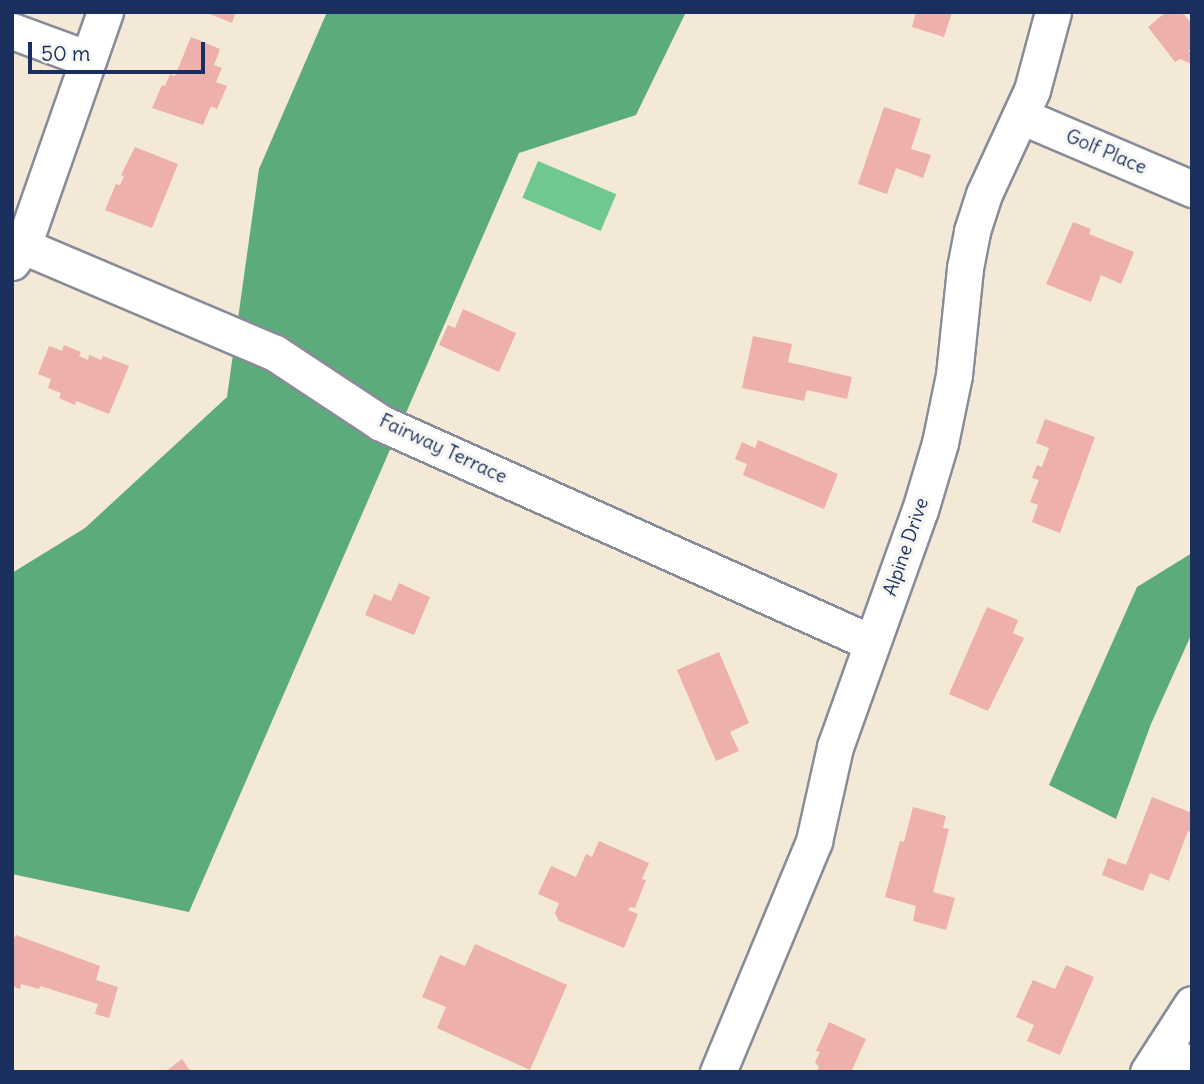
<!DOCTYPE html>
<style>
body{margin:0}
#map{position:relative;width:1204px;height:1084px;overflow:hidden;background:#f4e8d6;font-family:Delius,sans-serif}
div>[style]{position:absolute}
.green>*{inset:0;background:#6fc88f;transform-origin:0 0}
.forest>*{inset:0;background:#5bac7a}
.building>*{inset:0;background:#eeb0aa}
.roads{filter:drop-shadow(2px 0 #888c9a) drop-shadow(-2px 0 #888c9a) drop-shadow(0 2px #888c9a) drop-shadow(0 -2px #888c9a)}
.minor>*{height:35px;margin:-17.5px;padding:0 17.5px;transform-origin:17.5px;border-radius:17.5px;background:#fff}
span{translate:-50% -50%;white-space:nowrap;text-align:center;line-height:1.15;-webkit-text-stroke:7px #f6f6f2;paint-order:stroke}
.street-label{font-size:19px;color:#1b2f5e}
.frame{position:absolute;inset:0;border:14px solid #1b2f5e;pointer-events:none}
.scale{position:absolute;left:28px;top:42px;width:177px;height:32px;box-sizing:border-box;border:4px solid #1b2f5e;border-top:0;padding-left:9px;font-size:21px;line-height:24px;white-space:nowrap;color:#1b2f5e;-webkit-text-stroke:5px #f6f6f2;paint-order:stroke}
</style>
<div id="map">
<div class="green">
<div style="left:538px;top:161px;width:85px;height:40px;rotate:23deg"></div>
</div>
<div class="forest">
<div style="clip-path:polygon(327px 12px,686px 12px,636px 115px,519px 153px,189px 912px,12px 874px,12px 573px,85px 528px,227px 397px,259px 169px)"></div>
<div style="clip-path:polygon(1192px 553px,1192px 633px,1151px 724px,1116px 819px,1049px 785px,1137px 587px)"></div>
</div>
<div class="building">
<div style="clip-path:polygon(205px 12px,236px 12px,232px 23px)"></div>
<div style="clip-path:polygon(916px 12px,952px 12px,944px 37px,912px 27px)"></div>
<div style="clip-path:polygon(1166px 12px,1182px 12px,1192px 24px,1192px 48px,1188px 51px,1192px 53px,1192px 64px,1180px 59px,1175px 62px,1148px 27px)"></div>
<div style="clip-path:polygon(191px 37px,220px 49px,214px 65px,222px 68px,216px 82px,227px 86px,217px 109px,211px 106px,203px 125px,152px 108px,162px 85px,165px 86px,170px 74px,175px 76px)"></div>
<div style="clip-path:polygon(884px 107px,921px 119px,911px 149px,931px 155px,923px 178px,896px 168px,887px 194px,858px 184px)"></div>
<div style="clip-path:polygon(135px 147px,178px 164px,152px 228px,105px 210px,116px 184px,120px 185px,124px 176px,121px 175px)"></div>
<div style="clip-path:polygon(1073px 222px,1091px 229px,1089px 234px,1134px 252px,1121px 284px,1101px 275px,1091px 302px,1046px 284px)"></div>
<div style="clip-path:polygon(463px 309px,516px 333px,499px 372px,439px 345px,448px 325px,455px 328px)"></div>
<div style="clip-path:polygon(753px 336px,792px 344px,788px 362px,852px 377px,847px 399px,807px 390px,804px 401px,742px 388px)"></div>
<div style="clip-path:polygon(64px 345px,81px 352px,79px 356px,88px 360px,89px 355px,101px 360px,103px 356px,129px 366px,109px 414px,76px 401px,75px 405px,59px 398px,61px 393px,48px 388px,51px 379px,38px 374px,49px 346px,62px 351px)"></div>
<div style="clip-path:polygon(1045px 419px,1095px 437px,1060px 533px,1032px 522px,1038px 505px,1030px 502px,1039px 480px,1032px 478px,1037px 465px,1042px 467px,1049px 448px,1036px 443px)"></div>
<div style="clip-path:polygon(758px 440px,838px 474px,824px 509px,743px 475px,747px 464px,735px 459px,742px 442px,755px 448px)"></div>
<div style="clip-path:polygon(399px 583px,430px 597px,414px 635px,365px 615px,374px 594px,391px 601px)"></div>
<div style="clip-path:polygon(987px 607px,1018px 620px,1013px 633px,1024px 638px,988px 711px,949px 694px)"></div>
<div style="clip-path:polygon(719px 652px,749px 723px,730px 732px,739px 751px,716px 761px,677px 670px)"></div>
<div style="clip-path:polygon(1152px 797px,1192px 813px,1192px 833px,1188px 831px,1169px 881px,1150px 873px,1143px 891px,1102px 875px,1108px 858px,1126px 865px)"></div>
<div style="clip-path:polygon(913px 807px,946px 816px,943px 828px,949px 829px,933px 892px,955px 898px,946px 930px,913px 921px,916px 906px,885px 897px,900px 841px,904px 842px)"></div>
<div style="clip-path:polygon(599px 841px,649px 863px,642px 879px,646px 880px,635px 908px,630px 907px,628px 910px,638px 914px,624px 948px,559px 921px,555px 913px,559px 903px,538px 894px,551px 866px,576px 877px,586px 854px,592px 857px)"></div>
<div style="clip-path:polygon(16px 935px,100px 966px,96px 980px,118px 987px,109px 1018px,95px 1014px,98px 1004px,40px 986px,39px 989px,21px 984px,20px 989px,12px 986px,12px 943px)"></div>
<div style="clip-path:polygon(475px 944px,567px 985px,530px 1070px,437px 1028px,446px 1007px,422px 997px,440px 955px,465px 966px)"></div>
<div style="clip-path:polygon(1066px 965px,1094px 977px,1060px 1055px,1027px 1041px,1034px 1025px,1016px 1017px,1033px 980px,1055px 989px)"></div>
<div style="clip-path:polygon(829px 1022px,866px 1039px,851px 1072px,817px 1072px,819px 1067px,815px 1062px,820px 1052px,816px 1051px)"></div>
<div style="clip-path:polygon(182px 1059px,191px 1072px,165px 1072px)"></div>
</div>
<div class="roads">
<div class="minor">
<div style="left:12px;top:31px;width:81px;rotate:20.2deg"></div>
<div style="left:1021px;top:116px;width:186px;rotate:23.1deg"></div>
<div style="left:23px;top:246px;width:274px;rotate:23deg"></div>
<div style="left:275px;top:353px;width:127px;rotate:33.4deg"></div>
<div style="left:381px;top:423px;width:536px;rotate:24.13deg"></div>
<div style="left:12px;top:262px;width:19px;rotate:-55deg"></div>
<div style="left:23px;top:246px;width:248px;rotate:-70.7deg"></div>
<div style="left:1164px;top:1048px;width:34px;rotate:36deg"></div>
<div style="left:718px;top:1072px;width:250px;rotate:-67.4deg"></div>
<div style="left:814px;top:841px;width:96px;rotate:-77.4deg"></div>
<div style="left:835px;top:747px;width:252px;rotate:-70.3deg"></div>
<div style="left:920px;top:510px;width:70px;rotate:-73.4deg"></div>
<div style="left:940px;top:443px;width:69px;rotate:-78.4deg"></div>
<div style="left:954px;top:375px;width:108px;rotate:-84.1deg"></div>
<div style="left:965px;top:268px;width:38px;rotate:-79deg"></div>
<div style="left:972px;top:231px;width:39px;rotate:-72deg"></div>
<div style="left:984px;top:194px;width:115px;rotate:-65.2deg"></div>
<div style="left:1032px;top:90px;width:81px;rotate:-74.9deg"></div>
<div style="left:1148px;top:1072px;width:81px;rotate:-57.1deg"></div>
</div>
</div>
<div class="street-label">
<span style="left:1106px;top:152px;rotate:23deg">Golf Place</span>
<span style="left:443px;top:449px;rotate:25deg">Fairway Terrace</span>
<span style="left:906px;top:547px;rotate:-71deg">Alpine Drive</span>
</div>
<div class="frame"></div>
<div class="scale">50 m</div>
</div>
